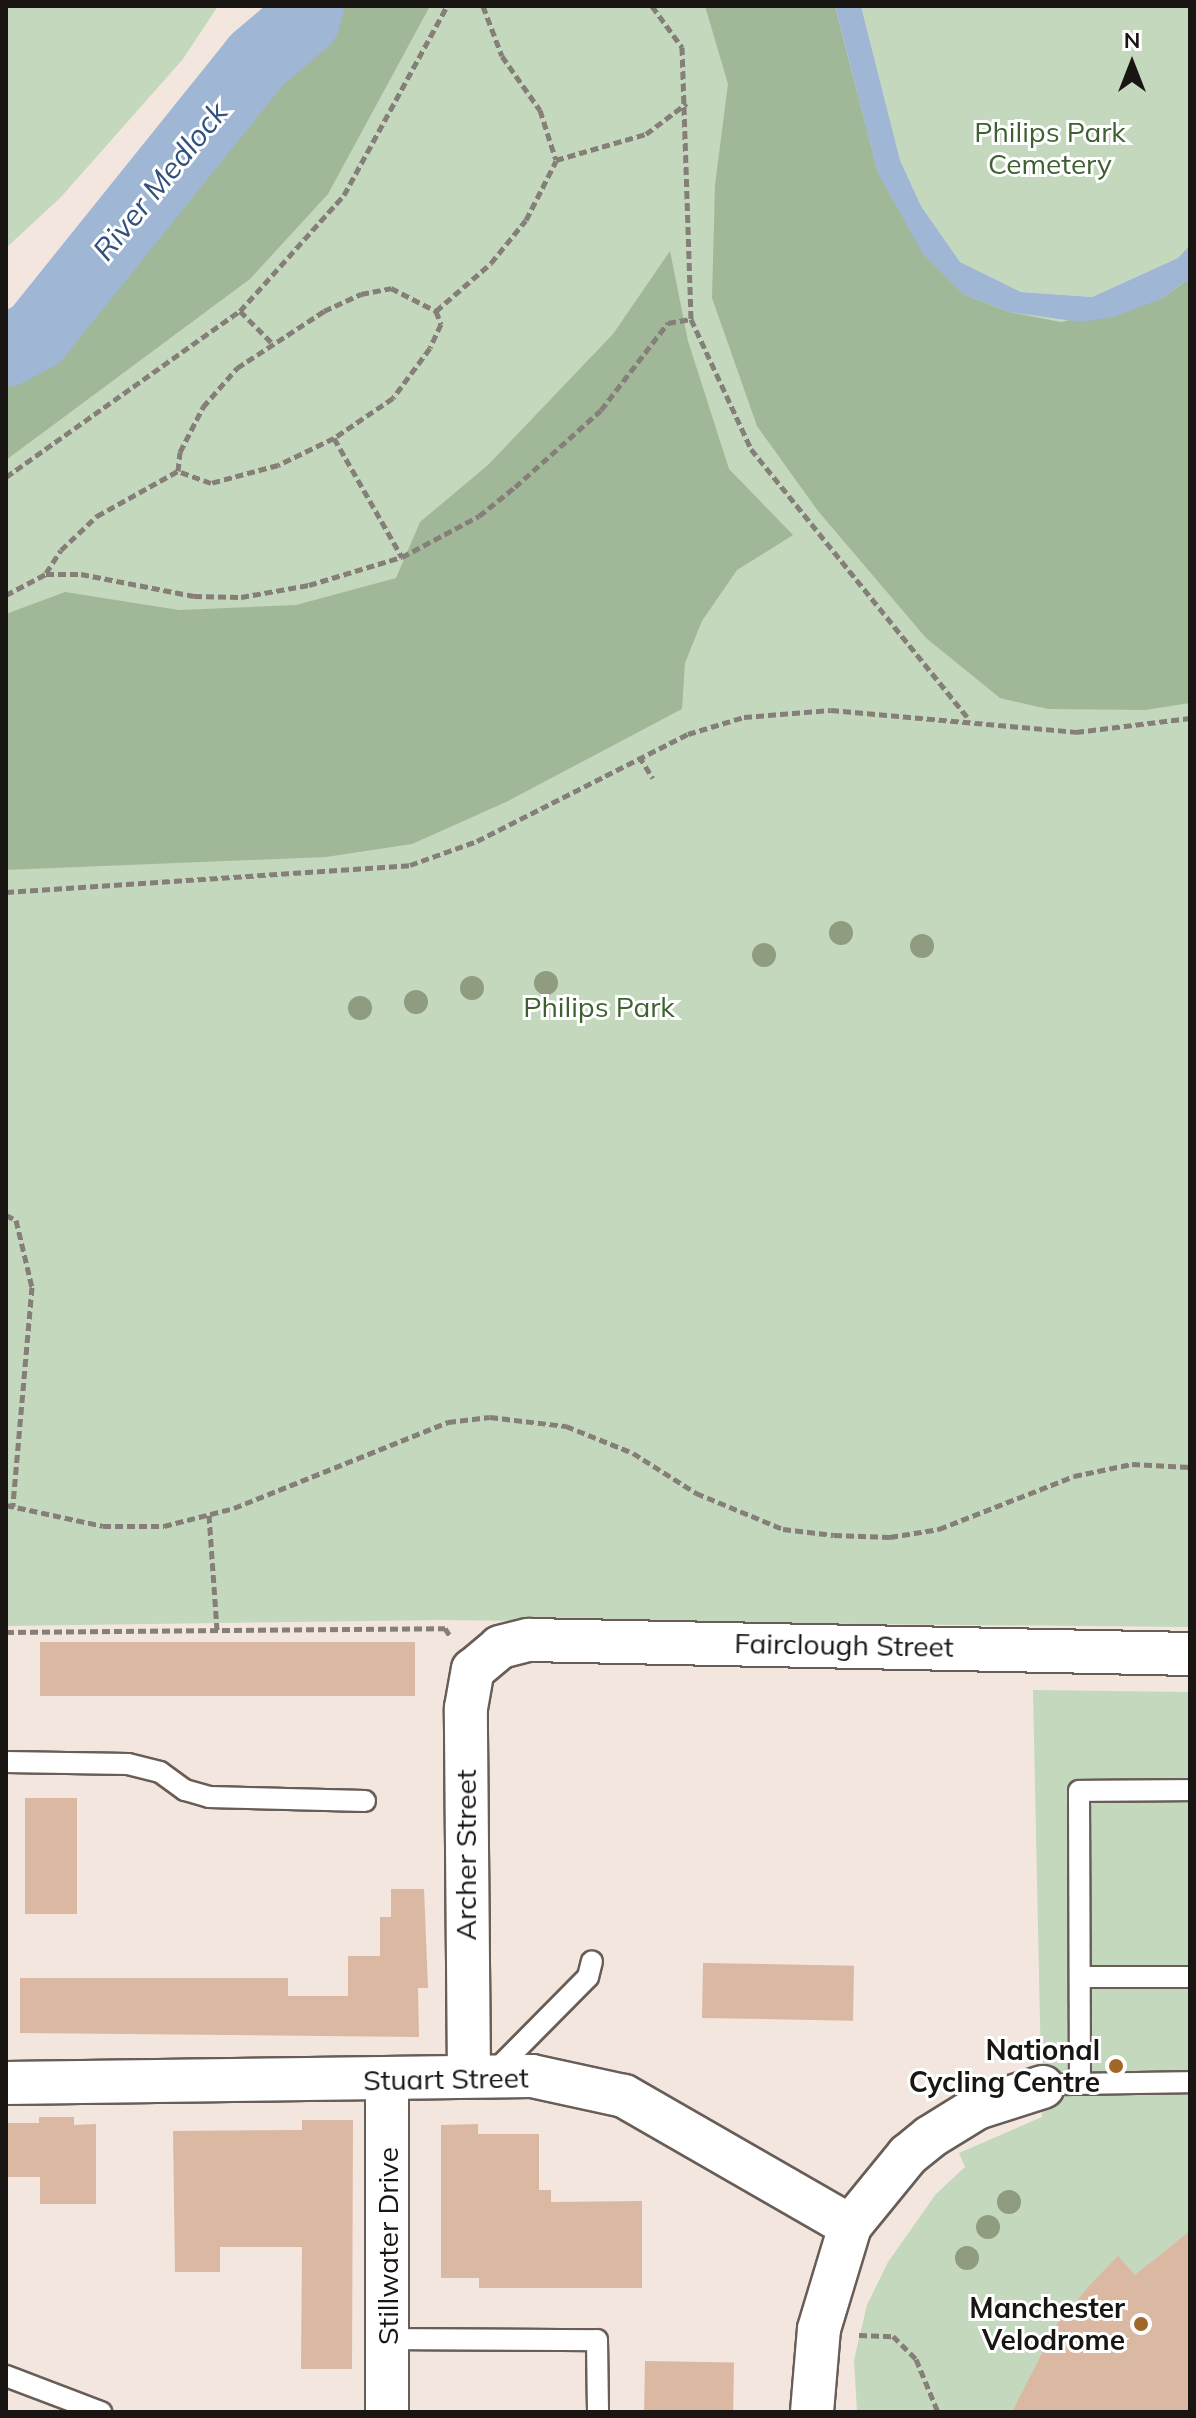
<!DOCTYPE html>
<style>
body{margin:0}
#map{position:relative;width:1196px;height:2418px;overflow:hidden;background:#f2e6de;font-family:Mulish,sans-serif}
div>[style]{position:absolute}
.green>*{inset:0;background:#c3d8bc}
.forest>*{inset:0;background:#a0b898}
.water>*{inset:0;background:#9fb6d5}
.river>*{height:72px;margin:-36px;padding:0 36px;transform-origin:36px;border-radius:36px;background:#9fb6d5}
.building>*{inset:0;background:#dbb8a1;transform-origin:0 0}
.path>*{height:5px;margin-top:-2.5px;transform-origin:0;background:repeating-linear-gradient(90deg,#867e79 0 8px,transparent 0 12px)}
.roads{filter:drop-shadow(2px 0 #685d57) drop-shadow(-2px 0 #685d57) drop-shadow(0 2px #685d57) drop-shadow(0 -2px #685d57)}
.lane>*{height:20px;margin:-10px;padding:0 10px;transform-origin:10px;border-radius:10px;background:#fff}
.street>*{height:42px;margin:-21px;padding:0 21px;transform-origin:21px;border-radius:21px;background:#fff}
.trees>*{width:24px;height:24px;margin:-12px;border-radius:50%;background:#8f9c7f}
.dots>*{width:22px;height:22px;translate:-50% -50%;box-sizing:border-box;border:4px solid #fff;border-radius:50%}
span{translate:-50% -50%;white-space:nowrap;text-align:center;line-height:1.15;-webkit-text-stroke:6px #fff;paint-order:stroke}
.park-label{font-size:28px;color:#3e6032}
.street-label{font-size:28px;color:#191513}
.poi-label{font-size:28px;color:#191513;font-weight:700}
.right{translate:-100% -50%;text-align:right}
.water-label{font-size:30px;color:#31517c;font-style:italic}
.frame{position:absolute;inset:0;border:8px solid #191513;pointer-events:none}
.north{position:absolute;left:1092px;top:24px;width:80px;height:80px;-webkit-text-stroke:6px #fff;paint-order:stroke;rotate:0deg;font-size:22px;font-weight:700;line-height:32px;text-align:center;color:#191513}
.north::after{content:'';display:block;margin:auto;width:28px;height:36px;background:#191513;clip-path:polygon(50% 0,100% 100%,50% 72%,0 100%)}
</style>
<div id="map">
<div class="green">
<div style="clip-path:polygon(6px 6px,218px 6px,183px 59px,61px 197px,6px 248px)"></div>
<div style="clip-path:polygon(321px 6px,835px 6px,847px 64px,963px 294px,1161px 299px,1190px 278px,1190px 1627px,441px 1620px,6px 1626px,6px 359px,42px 339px,263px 64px,316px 24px)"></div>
<div style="clip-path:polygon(861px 6px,1190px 6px,1190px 245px,1178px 258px,1092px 297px,1021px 292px,960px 262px,921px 206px,900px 160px)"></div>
<div style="clip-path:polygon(1033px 1690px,1190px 1692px,1190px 2412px,857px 2412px,854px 2360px,867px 2305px,888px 2262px,936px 2194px,965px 2167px,959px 2153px,1042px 2117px)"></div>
</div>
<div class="forest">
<div style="clip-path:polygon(321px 6px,430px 6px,328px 194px,250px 279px,6px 460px,6px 359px,43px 339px,263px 64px,316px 24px)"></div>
<div style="clip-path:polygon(705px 6px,835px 6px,878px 173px,963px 294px,1009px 312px,1061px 322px,1161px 299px,1190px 278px,1190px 703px,1145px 710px,1048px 709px,1000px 698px,926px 638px,818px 511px,757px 426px,712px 298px,715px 185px,728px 84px)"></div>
<div style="clip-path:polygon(670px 251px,688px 341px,729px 469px,793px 535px,737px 570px,702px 621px,685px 663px,682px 709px,506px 802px,412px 844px,326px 857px,6px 870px,6px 614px,65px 592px,179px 610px,296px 605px,396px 578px,420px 522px,488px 465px,613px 334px)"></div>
</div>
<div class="water">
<div style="clip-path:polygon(835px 6px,861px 6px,900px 160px,921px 206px,960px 262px,1021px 292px,1092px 297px,1178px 258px,1190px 245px,1190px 278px,1161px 299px,1113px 317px,1081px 322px,1009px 312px,963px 294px,923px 254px,878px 173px)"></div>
</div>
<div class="river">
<div style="left:6px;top:351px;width:34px;rotate:-28deg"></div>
<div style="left:36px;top:335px;width:353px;rotate:-51.2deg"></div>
<div style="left:257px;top:60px;width:62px;rotate:-40.4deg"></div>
<div style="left:304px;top:20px;width:15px;rotate:-74deg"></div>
</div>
<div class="building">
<div style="left:40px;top:1642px;width:375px;height:54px"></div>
<div style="left:25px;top:1798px;width:52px;height:116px"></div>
<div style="clip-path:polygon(391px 1889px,424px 1889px,428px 1988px,418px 1988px,419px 2037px,20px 2033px,20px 1978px,288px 1978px,288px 1996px,348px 1996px,348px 1956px,380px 1956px,380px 1917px,391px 1917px)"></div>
<div style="left:703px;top:1963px;width:151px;height:55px;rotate:1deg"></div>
<div style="clip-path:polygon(39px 2117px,74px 2117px,74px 2125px,96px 2124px,96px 2204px,40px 2204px,40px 2177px,6px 2177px,6px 2123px,39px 2123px)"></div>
<div style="clip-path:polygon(302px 2120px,353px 2120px,352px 2369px,301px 2369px,302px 2247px,220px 2247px,220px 2272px,175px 2272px,173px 2131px,302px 2130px)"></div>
<div style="clip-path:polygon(478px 2124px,478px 2134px,539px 2134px,539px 2190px,551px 2190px,551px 2202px,642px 2201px,642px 2288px,479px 2288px,479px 2278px,441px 2278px,441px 2125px)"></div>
<div style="clip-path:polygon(1190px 2231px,1190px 2412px,1012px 2412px,1057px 2324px,1089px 2286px,1118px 2256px,1135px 2275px)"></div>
<div style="left:645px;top:2361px;width:89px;height:51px;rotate:1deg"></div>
</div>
<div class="path">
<div style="left:483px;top:6px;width:53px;rotate:69.2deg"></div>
<div style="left:502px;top:56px;width:66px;rotate:54.9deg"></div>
<div style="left:540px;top:110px;width:52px;rotate:72.3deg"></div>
<div style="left:556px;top:160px;width:94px;rotate:-16.1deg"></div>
<div style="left:646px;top:134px;width:51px;rotate:-37.1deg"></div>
<div style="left:652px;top:6px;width:51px;rotate:53.8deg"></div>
<div style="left:682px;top:47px;width:272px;rotate:88.1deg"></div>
<div style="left:691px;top:319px;width:143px;rotate:65.2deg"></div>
<div style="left:751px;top:449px;width:348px;rotate:51.1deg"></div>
<div style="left:391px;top:288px;width:51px;rotate:27.1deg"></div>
<div style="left:436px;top:311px;width:14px;rotate:69deg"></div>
<div style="left:441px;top:324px;width:26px;rotate:115deg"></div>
<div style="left:430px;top:348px;width:62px;rotate:126.5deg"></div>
<div style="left:393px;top:398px;width:71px;rotate:145.9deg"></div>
<div style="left:334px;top:438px;width:62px;rotate:154.3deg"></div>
<div style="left:278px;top:465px;width:69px;rotate:165deg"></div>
<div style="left:211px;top:483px;width:35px;rotate:-160deg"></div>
<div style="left:178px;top:471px;width:19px;rotate:-84deg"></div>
<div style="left:180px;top:452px;width:51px;rotate:-62.9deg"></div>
<div style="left:203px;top:407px;width:52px;rotate:-48.9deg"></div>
<div style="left:237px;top:368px;width:104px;rotate:-33.2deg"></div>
<div style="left:324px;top:311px;width:41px;rotate:-24.7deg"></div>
<div style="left:361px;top:294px;width:31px;rotate:-11deg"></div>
<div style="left:240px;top:311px;width:44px;rotate:45deg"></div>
<div style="left:436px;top:311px;width:73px;rotate:-41.1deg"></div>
<div style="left:491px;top:263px;width:55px;rotate:-50.9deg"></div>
<div style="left:526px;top:220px;width:66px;rotate:-63deg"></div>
<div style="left:334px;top:438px;width:137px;rotate:60.3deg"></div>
<div style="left:6px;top:477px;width:287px;rotate:-35.4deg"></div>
<div style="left:240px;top:311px;width:156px;rotate:-48.1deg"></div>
<div style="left:344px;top:195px;width:215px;rotate:-61.4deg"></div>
<div style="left:46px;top:573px;width:27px;rotate:-57deg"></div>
<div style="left:61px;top:550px;width:50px;rotate:-43.4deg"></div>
<div style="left:97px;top:516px;width:93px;rotate:-29.1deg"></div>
<div style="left:6px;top:595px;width:45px;rotate:-27.7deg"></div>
<div style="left:46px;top:574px;width:35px"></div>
<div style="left:81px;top:574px;width:115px;rotate:11deg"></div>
<div style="left:194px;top:596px;width:47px;rotate:1.2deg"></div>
<div style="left:241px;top:597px;width:69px;rotate:-10deg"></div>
<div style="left:309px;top:585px;width:97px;rotate:-16.8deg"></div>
<div style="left:402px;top:557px;width:87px;rotate:-28deg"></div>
<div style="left:479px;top:516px;width:46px;rotate:-38.9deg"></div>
<div style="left:515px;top:487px;width:115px;rotate:-41.8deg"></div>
<div style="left:601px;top:410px;width:110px;rotate:-52.4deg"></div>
<div style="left:668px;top:323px;width:23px;rotate:-10deg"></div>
<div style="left:639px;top:756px;width:26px;rotate:58deg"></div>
<div style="left:6px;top:892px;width:405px;rotate:-3.8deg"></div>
<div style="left:410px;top:865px;width:71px;rotate:-19.7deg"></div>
<div style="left:477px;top:841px;width:237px;rotate:-26.9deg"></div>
<div style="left:688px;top:734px;width:59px;rotate:-16.9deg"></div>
<div style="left:744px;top:717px;width:87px;rotate:-4.6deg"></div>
<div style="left:831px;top:710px;width:246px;rotate:5.1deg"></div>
<div style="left:1076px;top:732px;width:115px;rotate:-7deg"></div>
<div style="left:6px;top:1215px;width:11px;rotate:27deg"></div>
<div style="left:16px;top:1220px;width:69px;rotate:76.6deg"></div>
<div style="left:32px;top:1287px;width:220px;rotate:95deg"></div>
<div style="left:6px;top:1505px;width:99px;rotate:12.2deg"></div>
<div style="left:103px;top:1526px;width:61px"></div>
<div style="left:164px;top:1526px;width:72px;rotate:-14.4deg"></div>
<div style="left:234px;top:1508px;width:231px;rotate:-21.9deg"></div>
<div style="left:448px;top:1422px;width:42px;rotate:-6.8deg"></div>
<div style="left:490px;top:1417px;width:77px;rotate:6.8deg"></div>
<div style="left:566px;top:1426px;width:72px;rotate:21.9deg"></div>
<div style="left:633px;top:1453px;width:75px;rotate:32.4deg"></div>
<div style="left:696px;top:1493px;width:94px;rotate:22.5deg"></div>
<div style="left:783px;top:1529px;width:51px;rotate:6.7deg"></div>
<div style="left:834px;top:1535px;width:56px;rotate:2deg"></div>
<div style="left:890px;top:1537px;width:50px;rotate:-9.3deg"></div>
<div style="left:939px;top:1529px;width:145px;rotate:-21.4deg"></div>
<div style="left:1074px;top:1476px;width:59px;rotate:-11.7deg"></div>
<div style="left:1132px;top:1464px;width:58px;rotate:3deg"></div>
<div style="left:209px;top:1515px;width:115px;rotate:86deg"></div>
<div style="left:6px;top:1632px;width:439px;rotate:-0.5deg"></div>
<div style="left:445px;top:1628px;width:9px;rotate:58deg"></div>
<div style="left:859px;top:2335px;width:34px;rotate:2deg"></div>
<div style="left:893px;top:2336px;width:33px;rotate:45deg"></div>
<div style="left:916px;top:2359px;width:57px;rotate:67.5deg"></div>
</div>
<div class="roads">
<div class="lane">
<div style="left:6px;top:1762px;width:122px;rotate:0.9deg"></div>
<div style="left:128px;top:1764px;width:33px;rotate:14deg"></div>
<div style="left:160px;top:1772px;width:31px;rotate:36deg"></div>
<div style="left:185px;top:1790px;width:25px;rotate:16deg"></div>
<div style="left:209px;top:1797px;width:156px;rotate:1.5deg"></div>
<div style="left:1082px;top:1977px;width:108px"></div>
<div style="left:493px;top:2073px;width:135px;rotate:-45.3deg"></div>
<div style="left:588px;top:1977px;width:16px;rotate:-76deg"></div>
<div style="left:1080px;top:2082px;width:291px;rotate:-90.2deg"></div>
<div style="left:1079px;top:1791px;width:111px;rotate:-0.5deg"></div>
<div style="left:1067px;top:2084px;width:123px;rotate:-0.9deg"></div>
<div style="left:388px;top:2339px;width:209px;rotate:0.3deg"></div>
<div style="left:597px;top:2340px;width:72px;rotate:89.2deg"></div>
<div style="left:6px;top:2376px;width:102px;rotate:20.8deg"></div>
</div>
<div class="street">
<div style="left:469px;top:2076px;width:368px;rotate:-90.5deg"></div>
<div style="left:466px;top:1708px;width:39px;rotate:-80deg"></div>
<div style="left:473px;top:1670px;width:35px;rotate:-40deg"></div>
<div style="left:500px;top:1647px;width:30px;rotate:-14deg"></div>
<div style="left:529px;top:1640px;width:661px;rotate:1.21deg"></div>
<div style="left:6px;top:2083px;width:526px;rotate:-0.76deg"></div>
<div style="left:532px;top:2076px;width:94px;rotate:12.3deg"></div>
<div style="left:624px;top:2096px;width:261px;rotate:29.9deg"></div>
<div style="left:387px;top:2412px;width:333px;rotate:-90deg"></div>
<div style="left:812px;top:2412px;width:83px;rotate:-85.2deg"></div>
<div style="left:819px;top:2329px;width:108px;rotate:-73.2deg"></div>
<div style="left:850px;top:2226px;width:92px;rotate:-50.8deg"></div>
<div style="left:908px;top:2155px;width:28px;rotate:-39deg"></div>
<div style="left:930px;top:2137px;width:55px;rotate:-31.7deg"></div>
<div style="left:977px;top:2108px;width:69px;rotate:-17.7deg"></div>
</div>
</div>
<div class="trees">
<div style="left:841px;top:933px"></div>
<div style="left:922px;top:946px"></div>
<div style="left:764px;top:955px"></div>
<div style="left:546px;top:983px"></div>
<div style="left:472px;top:988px"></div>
<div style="left:416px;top:1002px"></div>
<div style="left:360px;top:1008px"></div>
<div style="left:1009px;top:2202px"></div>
<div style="left:988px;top:2227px"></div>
<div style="left:967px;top:2258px"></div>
</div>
<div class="dots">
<div style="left:1116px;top:2066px;background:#a26628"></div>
<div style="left:1141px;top:2324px;background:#a26628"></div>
</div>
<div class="park-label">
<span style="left:1050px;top:148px">Philips Park<br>Cemetery</span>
<span style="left:599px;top:1007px">Philips Park</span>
</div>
<div class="street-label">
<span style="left:844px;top:1645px;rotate:1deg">Fairclough Street</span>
<span style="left:466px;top:1855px;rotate:-90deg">Archer Street</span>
<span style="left:446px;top:2079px;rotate:-1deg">Stuart Street</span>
<span style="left:388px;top:2246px;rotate:-90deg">Stillwater Drive</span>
</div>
<div class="poi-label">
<span class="right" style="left:1100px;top:2066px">National<br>Cycling Centre</span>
<span class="right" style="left:1125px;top:2324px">Manchester<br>Velodrome</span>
</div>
<div class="water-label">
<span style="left:160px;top:181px;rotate:-51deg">River Medlock</span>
</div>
<div class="frame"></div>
<div class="north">N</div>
</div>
